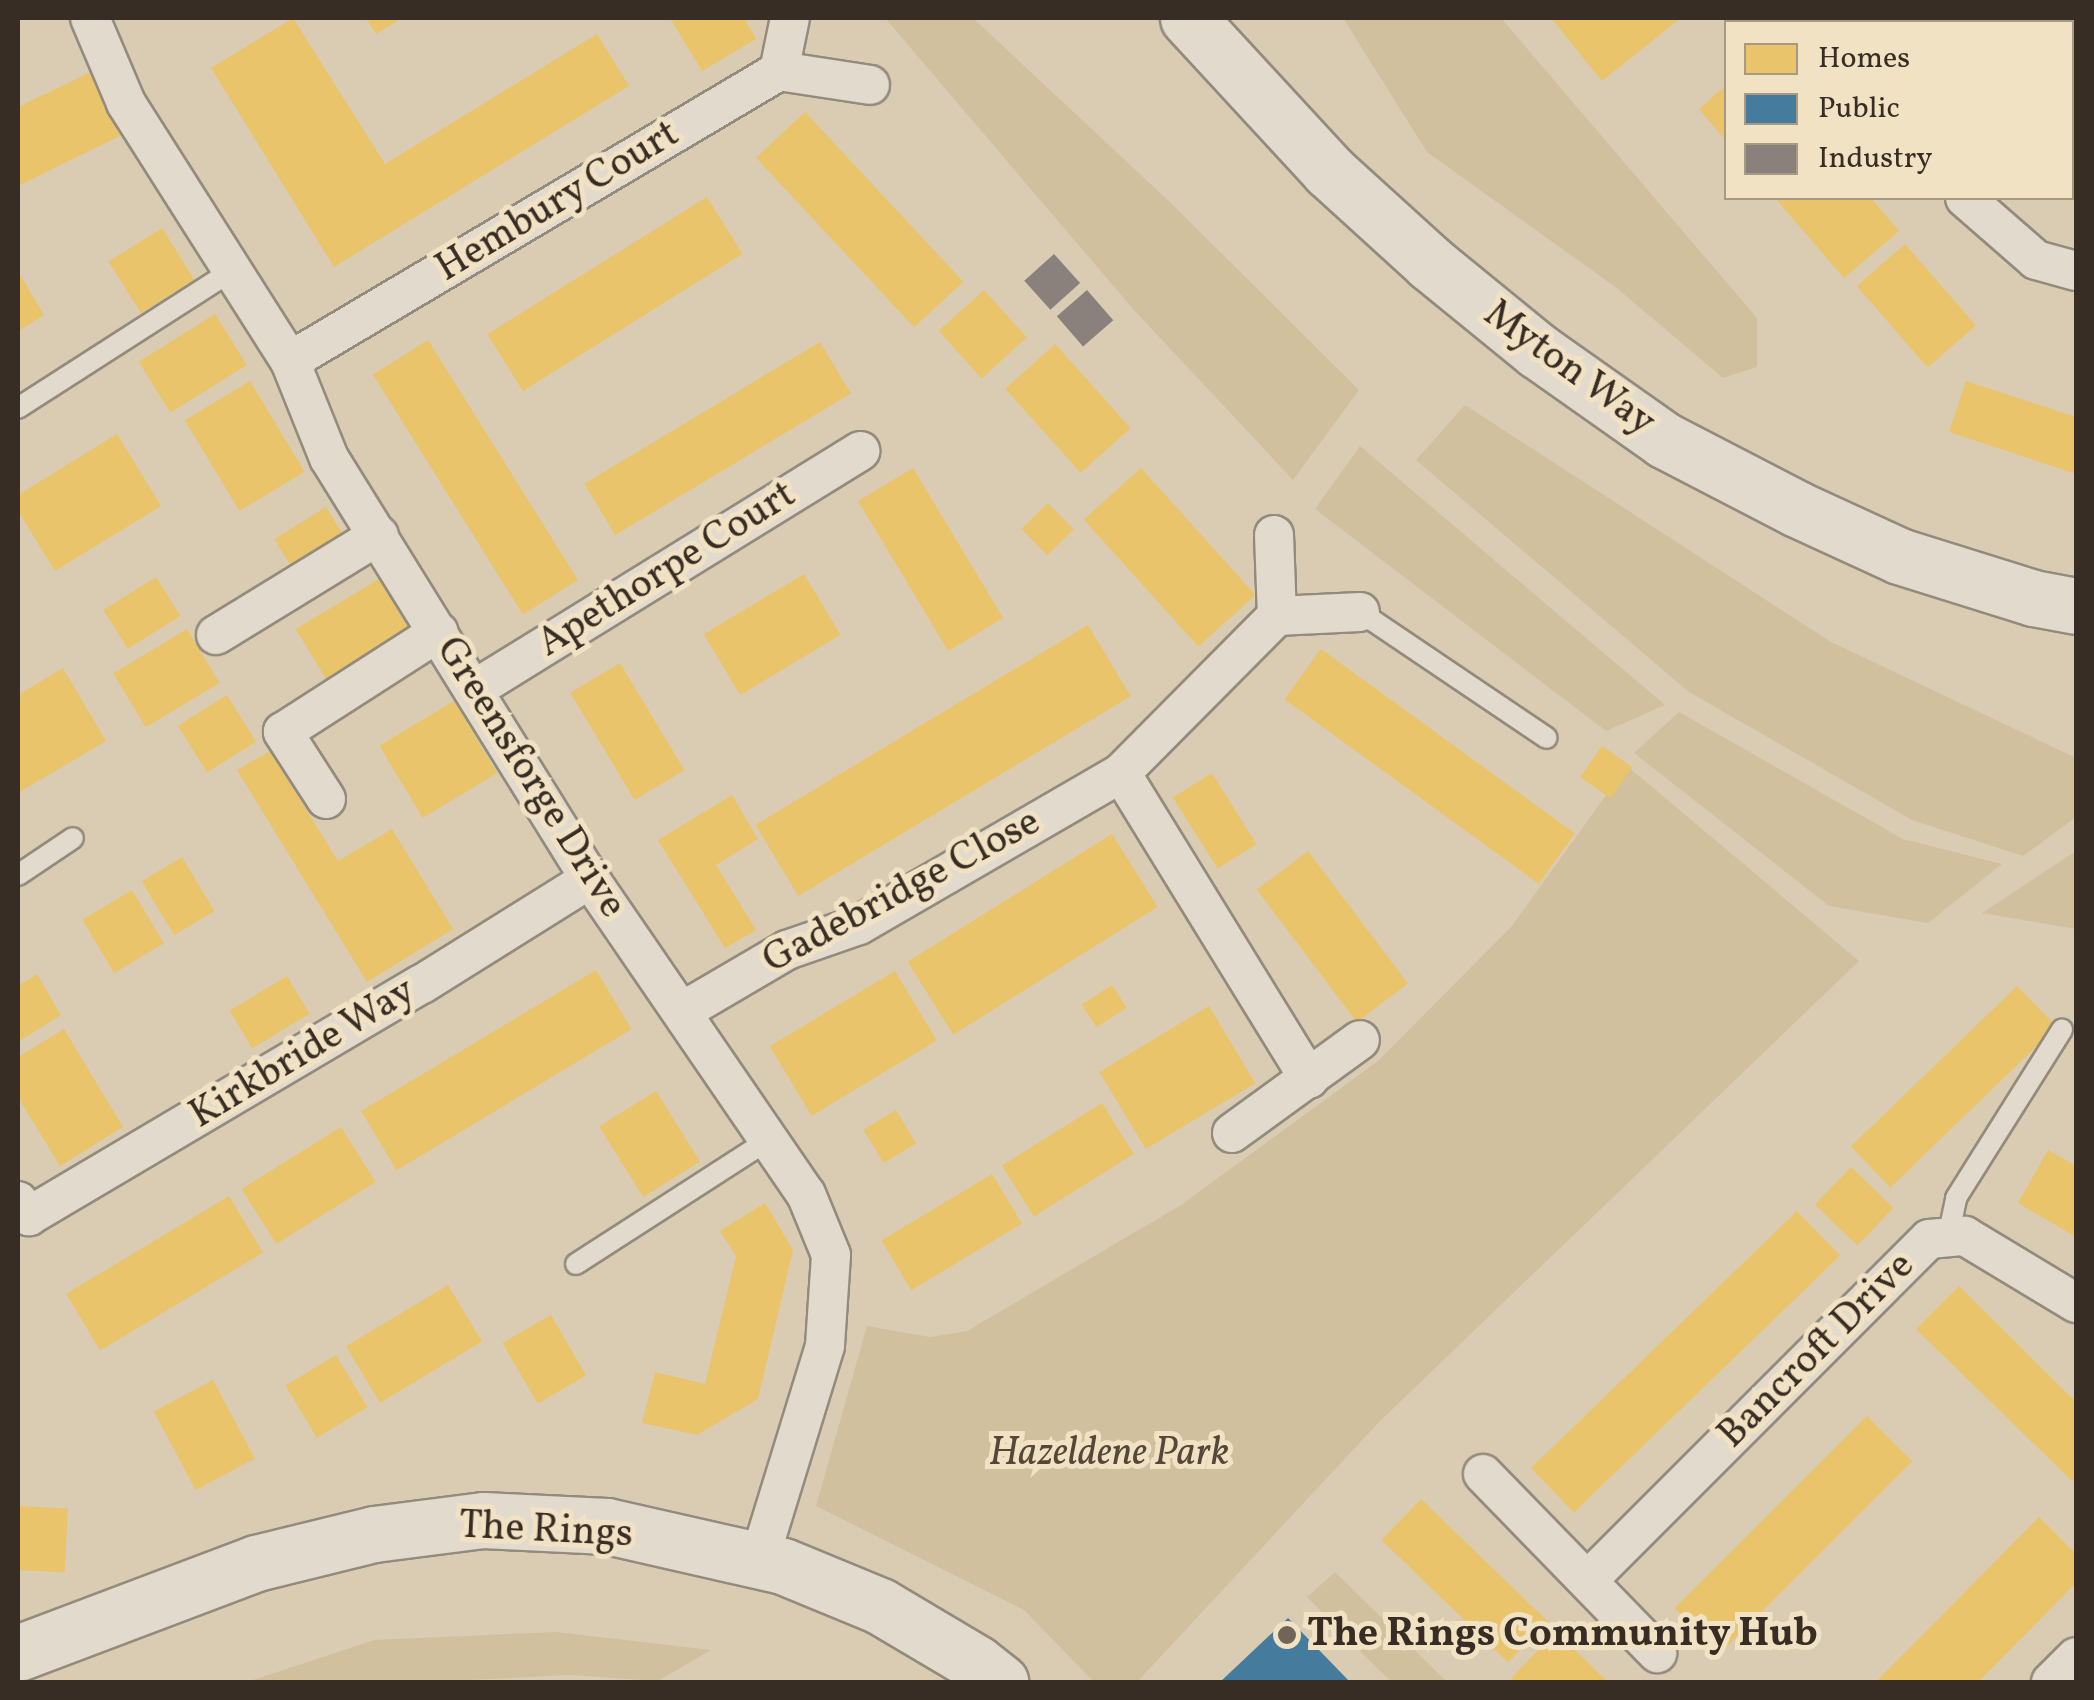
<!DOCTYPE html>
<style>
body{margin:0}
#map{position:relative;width:2094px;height:1700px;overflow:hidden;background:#d9ccb3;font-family:Vollkorn,serif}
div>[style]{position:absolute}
.green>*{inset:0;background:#d1c09e}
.homes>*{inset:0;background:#e9c46a;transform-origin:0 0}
.public>*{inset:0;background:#457b9d}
.industry>*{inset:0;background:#8a817c;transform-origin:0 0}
.roads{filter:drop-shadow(2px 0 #938b7b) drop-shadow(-2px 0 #938b7b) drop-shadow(0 2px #938b7b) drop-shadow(0 -2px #938b7b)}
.lane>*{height:20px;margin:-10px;padding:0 10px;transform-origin:10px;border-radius:10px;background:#e1dacd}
.street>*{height:38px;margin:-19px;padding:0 19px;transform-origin:19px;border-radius:19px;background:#e1dacd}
.secondary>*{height:55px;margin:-27.5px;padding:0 27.5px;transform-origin:27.5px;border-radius:27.5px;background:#e1dacd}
.dots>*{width:28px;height:28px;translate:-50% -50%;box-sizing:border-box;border:5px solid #f1e2c3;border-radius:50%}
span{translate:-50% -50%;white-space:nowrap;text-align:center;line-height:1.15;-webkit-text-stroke:10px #f1e2c3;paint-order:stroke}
.street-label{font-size:40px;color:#372d24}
.park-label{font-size:40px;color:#554839;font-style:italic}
.poi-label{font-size:40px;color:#372d24;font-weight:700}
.left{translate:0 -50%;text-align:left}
.frame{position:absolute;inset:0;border:20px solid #372d24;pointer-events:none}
.legend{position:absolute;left:1724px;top:20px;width:350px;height:180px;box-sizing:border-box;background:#f1e2c3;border:2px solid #a79a83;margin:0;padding:12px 18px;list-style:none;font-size:30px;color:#372d24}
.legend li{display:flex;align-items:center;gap:20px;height:50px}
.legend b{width:50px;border:2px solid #a79a83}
</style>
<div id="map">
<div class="green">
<div style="clip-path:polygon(885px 18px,973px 18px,1172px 204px,1359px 390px,1293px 480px,1133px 309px)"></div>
<div style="clip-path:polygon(1343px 18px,1501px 18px,1757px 318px,1757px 367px,1723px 378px,1614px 286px,1427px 152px)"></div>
<div style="clip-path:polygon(1465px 405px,1831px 642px,2076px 758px,2076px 817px,2023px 856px,1912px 820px,1689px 692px,1416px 460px)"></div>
<div style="clip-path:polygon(1360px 446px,1665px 705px,1606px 731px,1315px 509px)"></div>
<div style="clip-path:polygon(1679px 712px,1903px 839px,2002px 864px,1928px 923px,1829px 906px,1634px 753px)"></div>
<div style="clip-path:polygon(1627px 766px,1859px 961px,1378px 1423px,1137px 1682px,1094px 1682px,1024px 1610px,816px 1506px,867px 1326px,930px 1337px,967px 1331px,1181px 1205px,1378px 1061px,1512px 926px)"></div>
<div style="clip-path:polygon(2076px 851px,2076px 929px,1982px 913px)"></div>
<div style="clip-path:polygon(1335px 1572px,1447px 1682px,1392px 1682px,1375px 1666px,1307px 1597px)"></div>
<div style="clip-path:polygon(556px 1632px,711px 1650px,658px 1681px,569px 1675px,433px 1682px,247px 1682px,374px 1640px)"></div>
</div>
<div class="homes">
<div style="clip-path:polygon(293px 18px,385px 164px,597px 34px,629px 86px,334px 267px,211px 68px)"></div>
<div style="clip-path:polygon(366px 18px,402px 18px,376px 34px)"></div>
<div style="clip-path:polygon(670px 18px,744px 18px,756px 39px,702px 71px)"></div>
<div style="clip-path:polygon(1551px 18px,1681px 18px,1602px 81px)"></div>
<div style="clip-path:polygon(1848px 18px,1891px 18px,1880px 22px,1850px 22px)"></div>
<div style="clip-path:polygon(97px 69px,128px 132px,18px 186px,18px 107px)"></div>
<div style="clip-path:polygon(1726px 85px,1726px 141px,1699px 109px)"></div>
<div style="left:805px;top:112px;width:232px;height:67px;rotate:47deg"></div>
<div style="left:707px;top:197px;width:67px;height:259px;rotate:58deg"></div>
<div style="clip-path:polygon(1775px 198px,1871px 198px,1899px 231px,1844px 278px)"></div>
<div style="left:162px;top:228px;width:61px;height:63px;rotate:58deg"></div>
<div style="left:1905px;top:244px;width:108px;height:64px;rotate:49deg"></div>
<div style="clip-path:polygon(18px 271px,44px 315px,18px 331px)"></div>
<div style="left:984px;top:290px;width:64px;height:61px;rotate:48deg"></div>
<div style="left:215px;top:314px;width:60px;height:90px;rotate:58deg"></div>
<div style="left:428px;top:340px;width:283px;height:65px;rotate:58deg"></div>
<div style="left:820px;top:342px;width:60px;height:275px;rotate:59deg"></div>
<div style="left:1055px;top:344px;width:113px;height:67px;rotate:48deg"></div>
<div style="left:250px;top:381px;width:106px;height:76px;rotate:59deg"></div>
<div style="clip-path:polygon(1966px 381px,2076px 417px,2076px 474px,1949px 432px)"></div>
<div style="clip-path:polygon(117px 434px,161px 506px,55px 571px,18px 511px,18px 495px)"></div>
<div style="left:913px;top:468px;width:175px;height:64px;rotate:59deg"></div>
<div style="left:1141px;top:468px;width:171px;height:77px;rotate:48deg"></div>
<div style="left:1048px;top:503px;width:37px;height:37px;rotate:46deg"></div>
<div style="left:326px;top:507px;width:55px;height:61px;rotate:58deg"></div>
<div style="left:804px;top:574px;width:71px;height:117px;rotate:59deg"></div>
<div style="left:156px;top:577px;width:46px;height:62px;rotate:58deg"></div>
<div style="left:379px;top:579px;width:75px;height:97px;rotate:59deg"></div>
<div style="left:1088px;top:625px;width:83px;height:388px;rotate:59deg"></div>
<div style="left:187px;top:629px;width:63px;height:86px;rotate:59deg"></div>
<div style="left:1321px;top:649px;width:314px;height:62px;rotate:36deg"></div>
<div style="left:620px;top:663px;width:125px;height:58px;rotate:59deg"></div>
<div style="clip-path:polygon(63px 668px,106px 741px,18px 793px,18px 695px)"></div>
<div style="left:227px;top:695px;width:55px;height:58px;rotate:58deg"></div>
<div style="left:454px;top:701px;width:84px;height:87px;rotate:59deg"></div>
<div style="left:1602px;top:746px;width:37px;height:38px;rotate:35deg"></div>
<div style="clip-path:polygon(270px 751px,338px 861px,392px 829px,453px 929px,367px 982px,237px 770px)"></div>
<div style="left:1212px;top:773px;width:84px;height:46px;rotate:58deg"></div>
<div style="clip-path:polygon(732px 795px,758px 839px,716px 865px,756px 930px,725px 948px,658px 840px)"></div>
<div style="left:1112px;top:834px;width:86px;height:241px;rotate:58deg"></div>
<div style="left:1308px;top:851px;width:166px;height:64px;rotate:53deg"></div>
<div style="left:182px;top:857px;width:63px;height:47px;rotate:59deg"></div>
<div style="left:132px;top:890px;width:62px;height:58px;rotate:59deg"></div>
<div style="left:596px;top:970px;width:69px;height:274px;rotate:59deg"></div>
<div style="left:895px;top:971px;width:81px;height:146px;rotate:59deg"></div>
<div style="clip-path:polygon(37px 974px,61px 1015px,18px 1042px,18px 986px)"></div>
<div style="left:287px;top:976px;width:44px;height:67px;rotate:59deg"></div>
<div style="left:1112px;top:985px;width:27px;height:36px;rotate:57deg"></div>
<div style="left:2017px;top:986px;width:57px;height:231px;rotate:46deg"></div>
<div style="left:1209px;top:1006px;width:90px;height:128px;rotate:59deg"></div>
<div style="clip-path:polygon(64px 1029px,123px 1127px,60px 1166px,18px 1097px,18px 1057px)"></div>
<div style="left:656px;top:1091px;width:83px;height:67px;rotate:58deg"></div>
<div style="left:1102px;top:1103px;width:60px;height:118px;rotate:58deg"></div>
<div style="left:896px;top:1110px;width:39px;height:38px;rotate:59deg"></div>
<div style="left:341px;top:1127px;width:65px;height:117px;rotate:58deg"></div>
<div style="clip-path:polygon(2048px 1150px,2076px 1166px,2076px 1237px,2018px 1203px)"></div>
<div style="left:1851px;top:1167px;width:59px;height:52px;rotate:44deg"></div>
<div style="left:992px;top:1174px;width:58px;height:129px;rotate:59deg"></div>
<div style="left:229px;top:1196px;width:66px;height:190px;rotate:59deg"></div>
<div style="clip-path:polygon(765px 1203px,793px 1250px,758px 1399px,697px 1435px,642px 1423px,655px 1372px,705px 1384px,736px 1256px,720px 1231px)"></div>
<div style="left:1797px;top:1211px;width:62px;height:370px;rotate:46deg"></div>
<div style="left:448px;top:1285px;width:66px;height:119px;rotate:59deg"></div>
<div style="clip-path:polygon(1959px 1286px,2076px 1402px,2076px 1477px,2072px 1481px,1916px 1329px)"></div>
<div style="left:551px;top:1315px;width:70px;height:56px;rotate:60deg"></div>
<div style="left:336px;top:1355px;width:61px;height:59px;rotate:59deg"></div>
<div style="left:213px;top:1380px;width:89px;height:67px;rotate:62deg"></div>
<div style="left:1867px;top:1416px;width:64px;height:272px;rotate:45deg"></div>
<div style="left:1421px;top:1499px;width:176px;height:57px;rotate:44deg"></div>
<div style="left:18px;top:1506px;width:50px;height:64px;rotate:3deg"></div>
<div style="clip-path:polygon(2039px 1517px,2076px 1554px,2076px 1583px,1978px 1682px,1876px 1682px)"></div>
<div style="clip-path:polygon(1556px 1632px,1608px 1682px,1515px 1682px,1511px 1678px)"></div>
</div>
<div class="public">
<div style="clip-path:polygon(1288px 1618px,1350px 1682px,1220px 1682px)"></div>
</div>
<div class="industry">
<div style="left:1054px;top:254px;width:39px;height:40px;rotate:48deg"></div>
<div style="left:1087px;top:290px;width:40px;height:40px;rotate:49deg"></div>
</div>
<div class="roads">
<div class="lane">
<div style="left:18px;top:408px;width:255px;rotate:-32.7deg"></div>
<div style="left:1360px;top:612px;width:225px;rotate:34deg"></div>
<div style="left:18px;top:875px;width:66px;rotate:-33.9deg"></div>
<div style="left:1948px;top:1237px;width:40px;rotate:-78deg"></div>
<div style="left:1956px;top:1198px;width:199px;rotate:-57.8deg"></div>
<div style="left:576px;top:1264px;width:231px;rotate:-32.8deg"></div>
</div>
<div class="street">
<div style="left:90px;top:18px;width:92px;rotate:67deg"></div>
<div style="left:126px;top:103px;width:306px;rotate:57.6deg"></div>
<div style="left:290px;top:361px;width:105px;rotate:68.1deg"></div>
<div style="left:329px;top:458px;width:495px;rotate:58.2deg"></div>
<div style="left:590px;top:879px;width:382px;rotate:55.6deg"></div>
<div style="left:806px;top:1194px;width:66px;rotate:67.7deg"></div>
<div style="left:831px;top:1255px;width:91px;rotate:93.8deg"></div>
<div style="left:825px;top:1346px;width:225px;rotate:107.1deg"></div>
<div style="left:1986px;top:22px;width:10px;rotate:-24deg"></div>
<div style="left:779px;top:71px;width:92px;rotate:8.7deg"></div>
<div style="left:1965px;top:198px;width:94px;rotate:41.1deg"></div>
<div style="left:2036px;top:260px;width:41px;rotate:15.4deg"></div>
<div style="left:290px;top:361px;width:569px;rotate:-30.67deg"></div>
<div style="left:779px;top:71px;width:54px;rotate:-78.3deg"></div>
<div style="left:1274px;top:535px;width:81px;rotate:87.9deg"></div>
<div style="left:1277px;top:616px;width:83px;rotate:-2.8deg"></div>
<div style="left:216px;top:635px;width:191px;rotate:-31.5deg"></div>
<div style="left:475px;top:689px;width:453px;rotate:-31.7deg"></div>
<div style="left:1121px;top:773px;width:359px;rotate:58.4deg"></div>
<div style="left:326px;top:799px;width:80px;rotate:-122.7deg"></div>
<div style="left:283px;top:732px;width:185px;rotate:-32.7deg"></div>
<div style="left:683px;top:1011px;width:121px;rotate:-30.4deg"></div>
<div style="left:787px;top:950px;width:76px;rotate:-19.1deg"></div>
<div style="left:859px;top:925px;width:303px;rotate:-30.1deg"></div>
<div style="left:1121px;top:773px;width:221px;rotate:-45.2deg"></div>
<div style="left:1232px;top:1133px;width:158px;rotate:-36deg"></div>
<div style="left:18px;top:1201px;width:19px;rotate:54deg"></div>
<div style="left:29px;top:1216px;width:456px;rotate:-30.6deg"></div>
<div style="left:422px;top:984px;width:198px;rotate:-32deg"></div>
<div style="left:1483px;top:1474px;width:250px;rotate:45.8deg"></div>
<div style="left:1588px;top:1580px;width:482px;rotate:-45deg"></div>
<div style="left:1929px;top:1239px;width:36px;rotate:-5deg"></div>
<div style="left:1965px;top:1236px;width:130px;rotate:31.1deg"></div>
<div style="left:2051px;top:1682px;width:35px;rotate:-45deg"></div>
</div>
<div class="secondary">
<div style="left:1188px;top:18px;width:208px;rotate:47.3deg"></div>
<div style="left:1329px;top:171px;width:137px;rotate:42.3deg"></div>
<div style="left:1430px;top:263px;width:139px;rotate:39.2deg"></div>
<div style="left:1538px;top:351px;width:154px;rotate:35.2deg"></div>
<div style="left:1664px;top:440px;width:150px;rotate:27.4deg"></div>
<div style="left:1797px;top:509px;width:112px;rotate:24.7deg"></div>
<div style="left:1899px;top:556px;width:140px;rotate:17.4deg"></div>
<div style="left:2033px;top:598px;width:44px;rotate:10.5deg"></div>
<div style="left:18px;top:1653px;width:254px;rotate:-20.7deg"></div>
<div style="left:256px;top:1563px;width:122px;rotate:-13.8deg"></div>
<div style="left:374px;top:1534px;width:110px;rotate:-7.3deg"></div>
<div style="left:483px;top:1520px;width:124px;rotate:2.8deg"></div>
<div style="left:607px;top:1526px;width:180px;rotate:12.8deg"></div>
<div style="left:783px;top:1566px;width:105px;rotate:22.4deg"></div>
<div style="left:880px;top:1606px;width:112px;rotate:30.7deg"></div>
<div style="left:976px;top:1663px;width:31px;rotate:38deg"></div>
</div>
</div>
<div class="dots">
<div style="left:1287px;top:1635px;background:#706556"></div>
</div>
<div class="street-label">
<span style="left:558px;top:202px;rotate:-31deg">Hembury Court</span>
<span style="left:1569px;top:369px;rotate:36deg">Myton Way</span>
<span style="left:667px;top:570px;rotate:-32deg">Apethorpe Court</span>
<span style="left:530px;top:778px;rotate:58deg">Greensforge Drive</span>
<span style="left:902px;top:892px;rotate:-28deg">Gadebridge Close</span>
<span style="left:303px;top:1054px;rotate:-31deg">Kirkbride Way</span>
<span style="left:1817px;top:1351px;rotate:-45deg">Bancroft Drive</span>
<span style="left:546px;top:1531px;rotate:3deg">The Rings</span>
</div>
<div class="park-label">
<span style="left:1109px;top:1454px">Hazeldene Park</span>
</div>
<div class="poi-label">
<span class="left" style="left:1307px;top:1635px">The Rings Community Hub</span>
</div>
<div class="frame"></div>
<ul class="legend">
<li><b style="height:28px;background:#e9c46a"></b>Homes</li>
<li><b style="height:28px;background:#457b9d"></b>Public</li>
<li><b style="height:28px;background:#8a817c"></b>Industry</li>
</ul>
</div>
